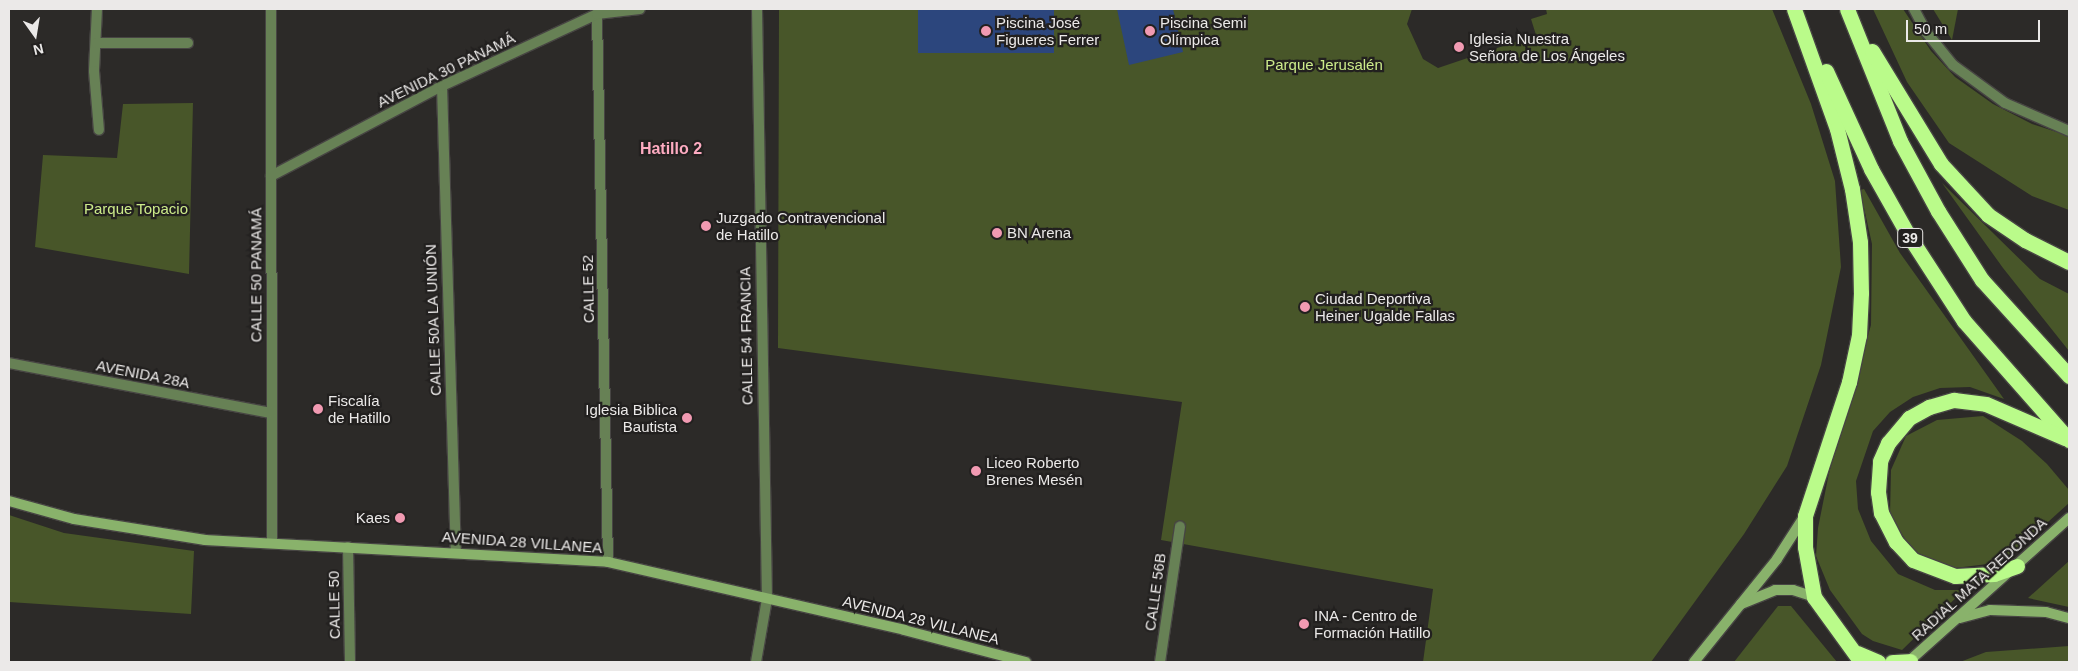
<!DOCTYPE html>
<meta charset="utf-8">
<style>
body{margin:0}
#map{position:relative;width:2078px;height:671px;overflow:hidden;background:#2c2a28;font-family:Arial,sans-serif}
div>[style]{position:absolute}
.green>*{inset:0;background:#485629}
.water>*{inset:0;background:#2c467d;transform-origin:0 0}
.roads{filter:drop-shadow(1px 0 #474543) drop-shadow(-1px 0 #474543) drop-shadow(0 1px #474543) drop-shadow(0 -1px #474543)}
.street>*{height:10px;margin:-5px;padding:0 5px;transform-origin:5px;border-radius:5px;background:#678155}
.secondary>*{height:10px;margin:-5px;padding:0 5px;transform-origin:5px;border-radius:5px;background:#89b26b}
.highway>*{height:15px;margin:-7.5px;padding:0 7.5px;transform-origin:7.5px;border-radius:7.5px;background:#bafb8a}
.dots>*{width:14px;height:14px;translate:-50% -50%;box-sizing:border-box;border:2px solid #22201f;border-radius:50%}
span{translate:-50% -50%;white-space:nowrap;text-align:center;line-height:1.15;-webkit-text-stroke:4.5px #22201f;paint-order:stroke}
.shield-label span{padding:1px 4px;background:#22201f;border:1px solid;border-radius:4px;-webkit-text-stroke-width:0}
.shield-label{font-size:14px;color:#ebe9e8;font-weight:700}
.poi-label{font-size:15px;color:#ebe9e8}
.left{translate:0 -50%;text-align:left}
.right{translate:-100% -50%;text-align:right}
.park-label{font-size:15px;color:#cceb8a}
.street-label{font-size:15px;color:#ebe9e8}
.neighbourhood-label{font-size:16px;color:#fdabc1;font-weight:700}
.frame{position:absolute;inset:0;border:10px solid #ebe9e8;pointer-events:none}
.north{position:absolute;left:10px;top:10px;width:50px;height:50px;-webkit-text-stroke:4px #22201f;paint-order:stroke;rotate:167deg;font-size:14px;font-weight:700;line-height:20px;text-align:center;color:#ebe9e8}
.north::after{content:'';display:block;margin:auto;width:18px;height:22px;background:#ebe9e8;clip-path:polygon(50% 0,100% 100%,50% 72%,0 100%)}
.scale{position:absolute;left:1906px;top:20px;width:134px;height:22px;box-sizing:border-box;border:2px solid #ebe9e8;border-top:0;padding-left:6px;font-size:15px;line-height:18px;white-space:nowrap;color:#ebe9e8;-webkit-text-stroke:4px #22201f;paint-order:stroke}
</style>
<div id="map">
<div class="green">
<div style="clip-path:polygon(779px 9px,1412px 9px,1407px 24px,1423px 59px,1438px 68px,1536px 35px,1531px 19px,1547px 14px,1546px 9px,1772px 9px,1811px 104px,1835px 181px,1841px 267px,1821px 365px,1787px 466px,1744px 534px,1651px 662px,1423px 662px,1433px 589px,1161px 540px,1182px 402px,778px 348px)"></div>
<div style="clip-path:polygon(1873px 9px,1903px 9px,1931px 51px,1955px 77px,1993px 104px,2032px 124px,2069px 136px,2069px 210px,2032px 196px,1949px 143px,1907px 82px)"></div>
<div style="clip-path:polygon(1933px 9px,1958px 9px,1952px 40px)"></div>
<div style="clip-path:polygon(193px 103px,189px 274px,35px 247px,43px 155px,117px 158px,123px 104px)"></div>
<div style="clip-path:polygon(1942px 183px,2040px 279px,2069px 294px,2069px 351px,2003px 268px)"></div>
<div style="clip-path:polygon(1864px 189px,1900px 253px,2004px 399px,1970px 387px,1940px 388px,1913px 397px,1890px 412px,1873px 431px,1856px 481px,1858px 509px,1871px 541px,1898px 574px,1935px 590px,1964px 590px,1902px 650px,1873px 641px,1862px 634px,1830px 590px,1816px 556px,1818px 528px,1829px 473px,1871px 325px,1872px 244px,1860px 190px)"></div>
<div style="clip-path:polygon(1983px 416px,2022px 441px,2047px 464px,2069px 490px,2069px 503px,2004px 562px,1955px 568px,1913px 551px,1890px 516px,1891px 470px,1906px 436px,1937px 420px)"></div>
<div style="clip-path:polygon(9px 515px,64px 533px,194px 551px,191px 614px,9px 602px)"></div>
<div style="clip-path:polygon(2069px 561px,2069px 607px,2028px 598px)"></div>
<div style="clip-path:polygon(1778px 606px,1791px 606px,1837px 662px,1734px 662px)"></div>
<div style="clip-path:polygon(2069px 646px,2069px 662px,1960px 662px,1986px 652px)"></div>
</div>
<div class="water">
<div style="left:918px;top:9px;width:136px;height:44px"></div>
<div style="clip-path:polygon(1117px 9px,1173px 9px,1183px 52px,1129px 65px)"></div>
</div>
<div class="roads">
<div class="street">
<div style="left:97px;top:9px;width:62px;rotate:92.8deg"></div>
<div style="left:94px;top:71px;width:59px;rotate:85.2deg"></div>
<div style="left:271px;top:9px;width:533px;rotate:89.89deg"></div>
<div style="left:1914px;top:9px;width:27px;rotate:62deg"></div>
<div style="left:1927px;top:33px;width:41px;rotate:50.9deg"></div>
<div style="left:1953px;top:65px;width:64px;rotate:36.2deg"></div>
<div style="left:2005px;top:103px;width:70px;rotate:23.6deg"></div>
<div style="left:597px;top:14px;width:548px;rotate:88.85deg"></div>
<div style="left:96px;top:43px;width:92px"></div>
<div style="left:442px;top:86px;width:466px;rotate:88.3deg"></div>
<div style="left:271px;top:176px;width:193px;rotate:-27.8deg"></div>
<div style="left:442px;top:86px;width:171px;rotate:-24.9deg"></div>
<div style="left:597px;top:14px;width:43px;rotate:-6.6deg"></div>
<div style="left:9px;top:363px;width:267px;rotate:10.8deg"></div>
<div style="left:348px;top:547px;width:115px;rotate:89deg"></div>
<div style="left:756px;top:662px;width:64px;rotate:-80.1deg"></div>
<div style="left:767px;top:599px;width:590px;rotate:-90.97deg"></div>
<div style="left:1160px;top:662px;width:137px;rotate:-81.6deg"></div>
</div>
<div class="secondary">
<div style="left:9px;top:501px;width:67px;rotate:15.5deg"></div>
<div style="left:74px;top:519px;width:133px;rotate:9.1deg"></div>
<div style="left:205px;top:540px;width:404px;rotate:3.1deg"></div>
<div style="left:608px;top:562px;width:304px;rotate:12.9deg"></div>
<div style="left:904px;top:630px;width:126px;rotate:14.7deg"></div>
<div style="left:1741px;top:604px;width:37px;rotate:-22deg"></div>
<div style="left:1775px;top:590px;width:18px"></div>
<div style="left:1793px;top:590px;width:22px;rotate:18deg"></div>
<div style="left:1960px;top:618px;width:31px;rotate:-15deg"></div>
<div style="left:1990px;top:610px;width:56px;rotate:2deg"></div>
<div style="left:2046px;top:612px;width:24px;rotate:15deg"></div>
<div style="left:1694px;top:662px;width:132px;rotate:-51.1deg"></div>
<div style="left:1777px;top:559px;width:50px;rotate:-57.3deg"></div>
<div style="left:1908px;top:662px;width:216px;rotate:-41.8deg"></div>
</div>
<div class="highway">
<div style="left:1794px;top:9px;width:127px;rotate:70.3deg"></div>
<div style="left:1837px;top:129px;width:62px;rotate:76deg"></div>
<div style="left:1852px;top:189px;width:54px;rotate:81.4deg"></div>
<div style="left:1860px;top:242px;width:51px;rotate:88.9deg"></div>
<div style="left:1861px;top:293px;width:42px;rotate:92.7deg"></div>
<div style="left:1859px;top:335px;width:48px;rotate:102deg"></div>
<div style="left:1849px;top:382px;width:141px;rotate:108.2deg"></div>
<div style="left:1805px;top:516px;width:31px;rotate:90deg"></div>
<div style="left:1805px;top:547px;width:51px;rotate:79.8deg"></div>
<div style="left:1814px;top:597px;width:80px;rotate:54.1deg"></div>
<div style="left:1847px;top:9px;width:142px;rotate:68.1deg"></div>
<div style="left:1900px;top:141px;width:80px;rotate:61.5deg"></div>
<div style="left:1938px;top:211px;width:82px;rotate:57.5deg"></div>
<div style="left:1982px;top:280px;width:130px;rotate:47.8deg"></div>
<div style="left:1872px;top:51px;width:132px;rotate:58.6deg"></div>
<div style="left:1941px;top:164px;width:69px;rotate:47.3deg"></div>
<div style="left:1988px;top:215px;width:45px;rotate:34deg"></div>
<div style="left:2025px;top:240px;width:49px;rotate:26.6deg"></div>
<div style="left:1826px;top:71px;width:108px;rotate:65.3deg"></div>
<div style="left:1871px;top:169px;width:73px;rotate:60.6deg"></div>
<div style="left:1907px;top:233px;width:105px;rotate:57.1deg"></div>
<div style="left:1964px;top:321px;width:159px;rotate:48.6deg"></div>
<div style="left:2017px;top:566px;width:24px;rotate:161deg"></div>
<div style="left:1994px;top:574px;width:39px;rotate:177deg"></div>
<div style="left:1955px;top:576px;width:45px;rotate:-159.1deg"></div>
<div style="left:1913px;top:560px;width:25px;rotate:-133deg"></div>
<div style="left:1896px;top:542px;width:33px;rotate:-117deg"></div>
<div style="left:1881px;top:513px;width:21px;rotate:-98deg"></div>
<div style="left:1878px;top:492px;width:31px;rotate:-86deg"></div>
<div style="left:1880px;top:461px;width:20px;rotate:-66deg"></div>
<div style="left:1888px;top:443px;width:33px;rotate:-50deg"></div>
<div style="left:1909px;top:418px;width:23px;rotate:-29deg"></div>
<div style="left:1929px;top:407px;width:26px;rotate:-16deg"></div>
<div style="left:1954px;top:400px;width:32px;rotate:7deg"></div>
<div style="left:1986px;top:404px;width:86px;rotate:23.3deg"></div>
<div style="left:1857px;top:653px;width:23px;rotate:23deg"></div>
<div style="left:1892px;top:662px;width:18px;rotate:-3deg"></div>
</div>
</div>
<div class="dots">
<div style="left:986px;top:31px;background:#f19ab2"></div>
<div style="left:1150px;top:31px;background:#f19ab2"></div>
<div style="left:1459px;top:47px;background:#f19ab2"></div>
<div style="left:706px;top:226px;background:#f19ab2"></div>
<div style="left:997px;top:233px;background:#f19ab2"></div>
<div style="left:1305px;top:307px;background:#f19ab2"></div>
<div style="left:318px;top:409px;background:#f19ab2"></div>
<div style="left:687px;top:418px;background:#f19ab2"></div>
<div style="left:976px;top:471px;background:#f19ab2"></div>
<div style="left:400px;top:518px;background:#f19ab2"></div>
<div style="left:1304px;top:624px;background:#f19ab2"></div>
</div>
<div class="shield-label">
<span style="left:1910px;top:238px">39</span>
</div>
<div class="poi-label">
<span class="left" style="left:996px;top:31px">Piscina José<br>Figueres Ferrer</span>
<span class="left" style="left:1160px;top:31px">Piscina Semi<br>Olímpica</span>
<span class="left" style="left:1469px;top:47px">Iglesia Nuestra<br>Señora de Los Ángeles</span>
<span class="left" style="left:716px;top:226px">Juzgado Contravencional<br>de Hatillo</span>
<span class="left" style="left:1007px;top:233px">BN Arena</span>
<span class="left" style="left:1315px;top:307px">Ciudad Deportiva<br>Heiner Ugalde Fallas</span>
<span class="left" style="left:328px;top:409px">Fiscalía<br>de Hatillo</span>
<span class="right" style="left:677px;top:418px">Iglesia Biblica<br>Bautista</span>
<span class="left" style="left:986px;top:471px">Liceo Roberto<br>Brenes Mesén</span>
<span class="right" style="left:390px;top:518px">Kaes</span>
<span class="left" style="left:1314px;top:624px">INA - Centro de<br>Formación Hatillo</span>
</div>
<div class="park-label">
<span style="left:1324px;top:65px">Parque Jerusalén</span>
<span style="left:136px;top:209px">Parque Topacio</span>
</div>
<div class="street-label">
<span style="left:446px;top:70px;rotate:-26deg">AVENIDA 30 PANAMÁ</span>
<span style="left:256px;top:275px;rotate:-90deg">CALLE 50 PANAMÁ</span>
<span style="left:588px;top:289px;rotate:-91deg">CALLE 52</span>
<span style="left:433px;top:320px;rotate:-92deg">CALLE 50A LA UNIÓN</span>
<span style="left:746px;top:336px;rotate:-91deg">CALLE 54 FRANCIA</span>
<span style="left:143px;top:374px;rotate:11deg">AVENIDA 28A</span>
<span style="left:522px;top:542px;rotate:4deg">AVENIDA 28 VILLANEA</span>
<span style="left:1979px;top:579px;rotate:-42deg">RADIAL MATA REDONDA</span>
<span style="left:1155px;top:592px;rotate:-82deg">CALLE 56B</span>
<span style="left:334px;top:605px;rotate:-91deg">CALLE 50</span>
<span style="left:921px;top:620px;rotate:14deg">AVENIDA 28 VILLANEA</span>
</div>
<div class="neighbourhood-label">
<span style="left:671px;top:149px">Hatillo 2</span>
</div>
<div class="frame"></div>
<div class="north">N</div>
<div class="scale">50 m</div>
</div>
